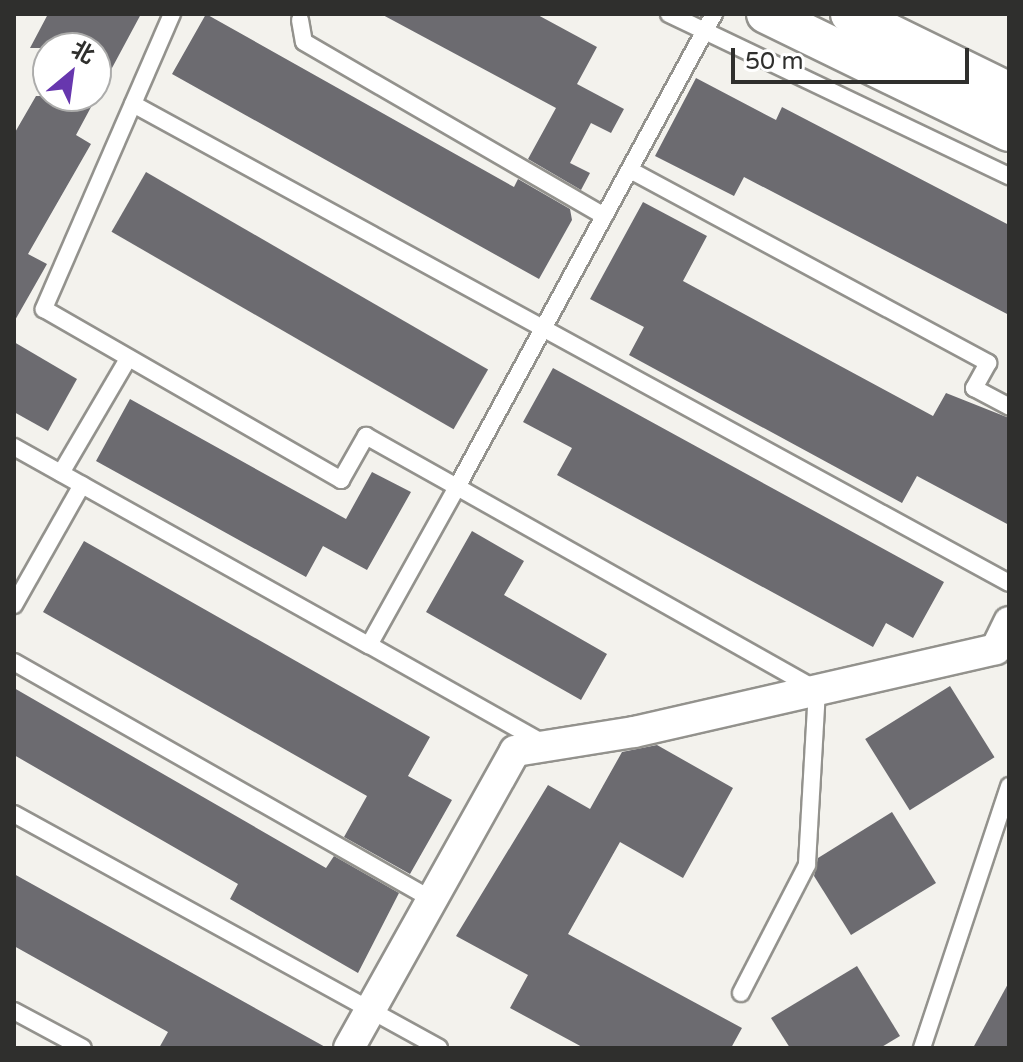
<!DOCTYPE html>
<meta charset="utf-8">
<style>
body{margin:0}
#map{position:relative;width:1023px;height:1062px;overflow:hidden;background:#f3f2ed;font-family:"Varela Round","Noto Sans SC",sans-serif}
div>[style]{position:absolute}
.building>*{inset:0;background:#6c6b70;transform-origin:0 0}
.roads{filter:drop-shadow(2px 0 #93928d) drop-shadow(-2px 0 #93928d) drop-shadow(0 2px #93928d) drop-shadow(0 -2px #93928d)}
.service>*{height:16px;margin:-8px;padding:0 8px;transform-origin:8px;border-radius:8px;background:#fff}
.minor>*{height:30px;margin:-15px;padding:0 15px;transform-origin:15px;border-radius:15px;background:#fff}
.tertiary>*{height:38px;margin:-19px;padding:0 19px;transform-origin:19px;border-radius:19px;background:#fff}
span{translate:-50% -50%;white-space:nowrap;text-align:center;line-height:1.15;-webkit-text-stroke:8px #fff;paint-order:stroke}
.frame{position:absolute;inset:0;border:16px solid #2f2f2d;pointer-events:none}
.north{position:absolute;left:32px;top:32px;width:80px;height:80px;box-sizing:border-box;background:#fff;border:2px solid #acacab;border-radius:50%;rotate:29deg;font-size:22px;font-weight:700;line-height:32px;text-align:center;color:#2f2f2d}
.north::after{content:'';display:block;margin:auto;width:28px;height:36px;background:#6737ae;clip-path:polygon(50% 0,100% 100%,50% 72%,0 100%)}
.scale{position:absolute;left:731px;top:48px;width:238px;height:36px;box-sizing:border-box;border:4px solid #2f2f2d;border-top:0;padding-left:10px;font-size:24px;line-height:28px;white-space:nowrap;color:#2f2f2d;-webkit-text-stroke:6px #fff;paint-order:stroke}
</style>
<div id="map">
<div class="building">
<div style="clip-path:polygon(48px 14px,141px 14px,76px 135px,91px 144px,28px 254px,47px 264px,14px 322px,14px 134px,36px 96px,96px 96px,96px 48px,30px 48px)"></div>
<div style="clip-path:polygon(206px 14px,514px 187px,518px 179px,570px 209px,572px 220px,539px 279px,172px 74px)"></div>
<div style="clip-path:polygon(381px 14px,536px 14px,597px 47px,577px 84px,624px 109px,611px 133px,591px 123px,570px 163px,590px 173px,581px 190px,528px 159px,556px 108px)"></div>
<div style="clip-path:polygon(696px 78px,776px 120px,782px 107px,1009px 225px,1009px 315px,744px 177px,734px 196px,655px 156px)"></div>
<div style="left:146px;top:172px;width:395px;height:69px;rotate:30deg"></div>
<div style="clip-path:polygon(643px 202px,707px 236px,683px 281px,933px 416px,946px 393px,1009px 418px,1009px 525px,917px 476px,902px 503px,629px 355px,644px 327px,590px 299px)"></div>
<div style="clip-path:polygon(14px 342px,77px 379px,48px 431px,14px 412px)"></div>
<div style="clip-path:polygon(553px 368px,944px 582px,913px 638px,886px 623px,873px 647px,557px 475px,572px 448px,523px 422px)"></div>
<div style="clip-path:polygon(130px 399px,346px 519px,372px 472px,411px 492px,367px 570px,323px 546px,306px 577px,96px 461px)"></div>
<div style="clip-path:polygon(472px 531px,524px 561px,504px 595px,607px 654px,581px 700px,426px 612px)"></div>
<div style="clip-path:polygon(84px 541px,430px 737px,408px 776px,452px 800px,410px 874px,344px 837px,367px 796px,43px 612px)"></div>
<div style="left:950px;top:686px;width:84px;height:100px;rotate:58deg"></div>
<div style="clip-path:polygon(14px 688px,326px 868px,334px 856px,399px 893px,358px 973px,230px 899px,238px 884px,14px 755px)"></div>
<div style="clip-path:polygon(657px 745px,733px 788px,683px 878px,620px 842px,568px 934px,742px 1028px,731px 1048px,584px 1048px,510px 1008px,528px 975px,456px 936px,548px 785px,590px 809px,622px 752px)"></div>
<div style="clip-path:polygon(892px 812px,936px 883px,851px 935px,814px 876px,818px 858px)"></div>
<div style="clip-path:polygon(14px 874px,327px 1048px,159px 1048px,168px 1032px,14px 946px)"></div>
<div style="clip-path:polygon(857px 966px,900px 1036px,880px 1048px,790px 1048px,771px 1018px)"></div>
<div style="clip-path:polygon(1009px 982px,1009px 1048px,973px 1048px)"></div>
</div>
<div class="roads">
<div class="service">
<div style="left:172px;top:14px;width:322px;rotate:113.5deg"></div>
<div style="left:44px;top:309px;width:343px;rotate:29.9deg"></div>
<div style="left:341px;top:480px;width:51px;rotate:-60.4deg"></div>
<div style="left:366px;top:436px;width:104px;rotate:29.3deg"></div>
<div style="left:457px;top:487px;width:181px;rotate:119.1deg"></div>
<div style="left:369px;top:645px;width:202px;rotate:29.4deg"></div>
<div style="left:669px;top:14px;width:377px;rotate:25.5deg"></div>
<div style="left:714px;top:14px;width:538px;rotate:118.52deg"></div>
<div style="left:457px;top:487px;width:413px;rotate:29.4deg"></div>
<div style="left:817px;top:690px;width:175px;rotate:93.3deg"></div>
<div style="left:807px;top:865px;width:144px;rotate:117.3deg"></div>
<div style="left:300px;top:20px;width:22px;rotate:80deg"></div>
<div style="left:304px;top:42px;width:347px;rotate:30.1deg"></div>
<div style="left:133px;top:104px;width:998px;rotate:28.67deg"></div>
<div style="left:630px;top:170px;width:407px;rotate:28.3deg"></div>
<div style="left:988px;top:363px;width:29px;rotate:119deg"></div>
<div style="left:974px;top:388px;width:40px;rotate:28deg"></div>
<div style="left:14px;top:447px;width:406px;rotate:29.2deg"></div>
<div style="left:61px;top:473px;width:132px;rotate:-59.6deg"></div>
<div style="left:14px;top:605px;width:138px;rotate:-60.5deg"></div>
<div style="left:14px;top:662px;width:481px;rotate:29.6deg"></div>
<div style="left:14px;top:814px;width:485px;rotate:28.8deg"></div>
<div style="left:14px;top:1011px;width:78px;rotate:28.2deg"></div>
<div style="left:922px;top:1048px;width:276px;rotate:-71.6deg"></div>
</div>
<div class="minor">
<div style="left:349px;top:1048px;width:340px;rotate:-60.8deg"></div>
<div style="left:515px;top:751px;width:121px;rotate:-9.1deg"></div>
<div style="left:634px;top:732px;width:371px;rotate:-12.9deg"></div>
<div style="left:996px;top:649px;width:30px;rotate:-64deg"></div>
</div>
<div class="tertiary">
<div style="left:766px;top:14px;width:270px;rotate:25.9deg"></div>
<div style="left:850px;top:14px;width:177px;rotate:26.1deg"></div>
</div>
</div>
<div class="frame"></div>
<div class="north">北</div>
<div class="scale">50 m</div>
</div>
